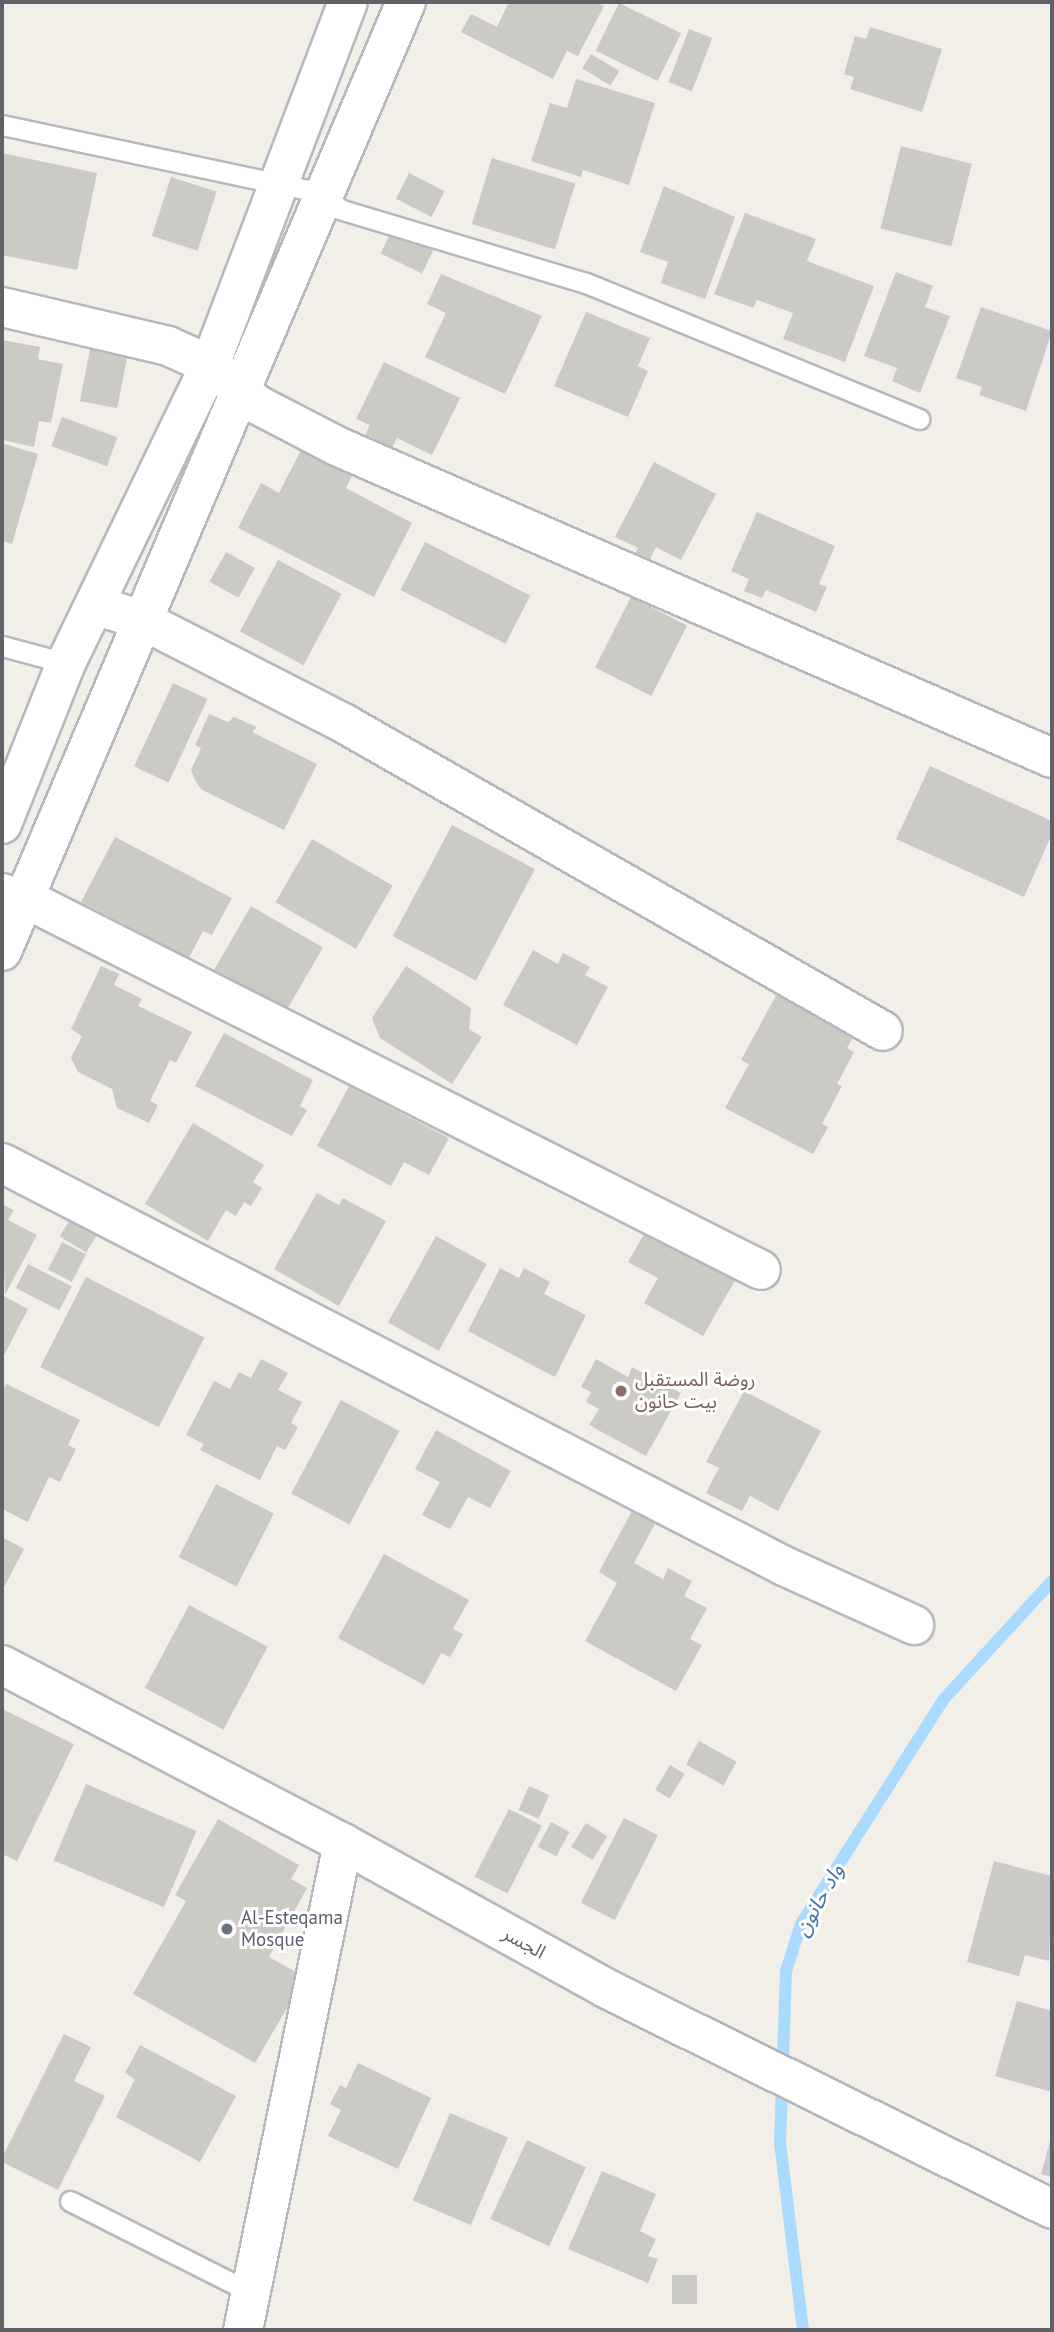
<!DOCTYPE html>
<meta charset="utf-8">
<style>
body{margin:0}
#map{position:relative;width:1054px;height:2332px;overflow:hidden;background:#f1efe8;font-family:"PT Sans","Noto Sans Arabic",sans-serif}
div>[style]{position:absolute}
.stream>*{height:12px;margin:-6px;padding:0 6px;transform-origin:6px;border-radius:6px;background:#aadaff}
.building>*{inset:0;background:#cccac5;transform-origin:0 0}
.roads{filter:drop-shadow(2px 0 #b5b8bc) drop-shadow(-2px 0 #b5b8bc) drop-shadow(0 2px #b5b8bc) drop-shadow(0 -2px #b5b8bc)}
.lane>*{height:19px;margin:-9.5px;padding:0 9.5px;transform-origin:9.5px;border-radius:9.5px;background:#fff}
.street>*{height:38px;margin:-19px;padding:0 19px;transform-origin:19px;border-radius:19px;background:#fff}
.secondary>*{height:38px;margin:-19px;padding:0 19px;transform-origin:19px;border-radius:19px;background:#fff}
.dots>*{width:19px;height:19px;translate:-50% -50%;box-sizing:border-box;border:4px solid #fff;border-radius:50%}
span{translate:-50% -50%;white-space:nowrap;text-align:center;line-height:1.15;-webkit-text-stroke:6px #fff;paint-order:stroke}
.education-label{font-size:19px;color:#785e54}
.left{translate:0 -50%;text-align:left}
.worship-label{font-size:19px;color:#5b616d}
.street-label{font-size:19px;color:#5f6368}
.water-label{font-size:21px;color:#4174aa;font-style:italic}
.frame{position:absolute;inset:0;border:4px solid #5f6368;pointer-events:none}
</style>
<div id="map">
<div class="stream">
<div style="left:803px;top:2330px;width:187px;rotate:-97deg"></div>
<div style="left:780px;top:2144px;width:173px;rotate:-88deg"></div>
<div style="left:786px;top:1971px;width:49px;rotate:-72.3deg"></div>
<div style="left:801px;top:1924px;width:265px;rotate:-57.6deg"></div>
<div style="left:943px;top:1700px;width:161px;rotate:-47.5deg"></div>
</div>
<div class="building">
<div style="clip-path:polygon(509px 2px,595px 2px,604px 6px,578px 56px,567px 51px,553px 79px,461px 32px,471px 14px,497px 27px)"></div>
<div style="left:619px;top:3px;width:69px;height:53px;rotate:26deg"></div>
<div style="clip-path:polygon(870px 27px,942px 49px,922px 112px,850px 89px,854px 77px,844px 74px,855px 36px,866px 39px)"></div>
<div style="left:689px;top:29px;width:25px;height:57px;rotate:21deg"></div>
<div style="left:591px;top:54px;width:33px;height:17px;rotate:31deg"></div>
<div style="clip-path:polygon(576px 79px,655px 103px,629px 185px,583px 170px,581px 177px,531px 161px,550px 103px,567px 108px)"></div>
<div style="left:901px;top:146px;width:73px;height:85px;rotate:14deg"></div>
<div style="clip-path:polygon(2px 153px,97px 173px,77px 270px,2px 255px)"></div>
<div style="left:492px;top:158px;width:87px;height:69px;rotate:17deg"></div>
<div style="left:409px;top:173px;width:40px;height:29px;rotate:27deg"></div>
<div style="left:171px;top:177px;width:48px;height:62px;rotate:18deg"></div>
<div style="clip-path:polygon(664px 186px,735px 217px,705px 299px,661px 283px,668px 262px,640px 252px)"></div>
<div style="clip-path:polygon(745px 213px,816px 239px,807px 261px,874px 286px,845px 362px,783px 339px,793px 313px,757px 300px,753px 308px,714px 294px)"></div>
<div style="left:392px;top:230px;width:46px;height:26px;rotate:26deg"></div>
<div style="clip-path:polygon(896px 272px,933px 286px,925px 307px,950px 316px,920px 393px,892px 381px,897px 368px,864px 356px)"></div>
<div style="clip-path:polygon(441px 274px,542px 316px,505px 394px,425px 357px,446px 313px,427px 304px)"></div>
<div style="clip-path:polygon(981px 307px,1052px 331px,1026px 411px,979px 395px,982px 387px,956px 378px)"></div>
<div style="clip-path:polygon(586px 312px,650px 338px,638px 366px,648px 371px,628px 417px,554px 386px)"></div>
<div style="clip-path:polygon(2px 340px,40px 347px,38px 359px,63px 364px,51px 423px,39px 421px,34px 447px,2px 440px)"></div>
<div style="left:91px;top:344px;width:38px;height:58px;rotate:11deg"></div>
<div style="clip-path:polygon(384px 362px,460px 398px,432px 455px,397px 438px,388px 457px,361px 444px,370px 425px,356px 419px)"></div>
<div style="left:62px;top:417px;width:59px;height:31px;rotate:20deg"></div>
<div style="clip-path:polygon(2px 443px,38px 454px,12px 544px,2px 541px)"></div>
<div style="clip-path:polygon(301px 450px,352px 476px,346px 488px,412px 523px,374px 597px,238px 528px,261px 483px,279px 493px)"></div>
<div style="clip-path:polygon(654px 462px,716px 494px,681px 560px,656px 547px,649px 561px,635px 554px,638px 548px,615px 537px)"></div>
<div style="clip-path:polygon(757px 512px,835px 546px,819px 584px,827px 587px,816px 612px,766px 590px,762px 598px,744px 591px,749px 579px,731px 571px)"></div>
<div style="left:425px;top:542px;width:118px;height:54px;rotate:27deg"></div>
<div style="left:226px;top:552px;width:33px;height:34px;rotate:29deg"></div>
<div style="left:278px;top:560px;width:72px;height:81px;rotate:28deg"></div>
<div style="left:631px;top:597px;width:63px;height:79px;rotate:27deg"></div>
<div style="left:173px;top:683px;width:38px;height:92px;rotate:25deg"></div>
<div style="clip-path:polygon(209px 714px,228px 722px,234px 717px,257px 727px,252px 732px,317px 764px,284px 830px,202px 790px,196px 782px,191px 770px,201px 748px,195px 745px)"></div>
<div style="clip-path:polygon(930px 766px,1052px 821px,1052px 834px,1024px 897px,896px 839px)"></div>
<div style="left:452px;top:825px;width:94px;height:126px;rotate:28deg"></div>
<div style="clip-path:polygon(115px 837px,232px 898px,212px 935px,203px 931px,189px 958px,81px 902px)"></div>
<div style="left:312px;top:839px;width:93px;height:73px;rotate:30deg"></div>
<div style="left:251px;top:906px;width:83px;height:84px;rotate:30deg"></div>
<div style="clip-path:polygon(533px 950px,558px 964px,563px 953px,590px 967px,585px 975px,608px 987px,577px 1045px,503px 1005px)"></div>
<div style="clip-path:polygon(101px 966px,119px 974px,114px 985px,142px 999px,138px 1006px,192px 1032px,176px 1063px,170px 1060px,150px 1101px,158px 1105px,149px 1123px,117px 1108px,112px 1089px,78px 1072px,71px 1058px,82px 1036px,71px 1029px)"></div>
<div style="clip-path:polygon(406px 966px,471px 1008px,469px 1029px,482px 1037px,452px 1084px,380px 1038px,372px 1018px)"></div>
<div style="clip-path:polygon(779px 990px,856px 1031px,847px 1048px,854px 1052px,837px 1084px,842px 1086px,822px 1124px,828px 1127px,813px 1154px,725px 1108px,749px 1064px,741px 1060px)"></div>
<div style="clip-path:polygon(224px 1033px,313px 1080px,300px 1106px,307px 1110px,292px 1136px,195px 1086px)"></div>
<div style="clip-path:polygon(349px 1086px,449px 1138px,429px 1175px,404px 1162px,391px 1186px,317px 1146px)"></div>
<div style="clip-path:polygon(193px 1123px,264px 1165px,253px 1182px,262px 1188px,251px 1206px,244px 1202px,236px 1216px,226px 1210px,208px 1241px,145px 1204px)"></div>
<div style="clip-path:polygon(317px 1193px,339px 1205px,343px 1198px,386px 1221px,339px 1306px,274px 1269px)"></div>
<div style="clip-path:polygon(2px 1204px,14px 1210px,8px 1220px,37px 1235px,5px 1295px)"></div>
<div style="left:72px;top:1216px;width:31px;height:24px;rotate:31deg"></div>
<div style="clip-path:polygon(648px 1227px,737px 1277px,703px 1336px,644px 1303px,658px 1278px,628px 1262px)"></div>
<div style="left:436px;top:1236px;width:58px;height:99px;rotate:29deg"></div>
<div style="left:62px;top:1242px;width:27px;height:31px;rotate:27deg"></div>
<div style="left:28px;top:1264px;width:49px;height:27px;rotate:27deg"></div>
<div style="clip-path:polygon(500px 1268px,519px 1278px,524px 1268px,550px 1282px,544px 1294px,586px 1315px,555px 1377px,468px 1331px)"></div>
<div style="left:86px;top:1277px;width:133px;height:101px;rotate:27deg"></div>
<div style="clip-path:polygon(2px 1295px,28px 1309px,2px 1359px)"></div>
<div style="clip-path:polygon(261px 1359px,288px 1373px,278px 1390px,302px 1402px,291px 1423px,298px 1427px,285px 1450px,277px 1446px,260px 1480px,200px 1450px,204px 1444px,186px 1435px,214px 1381px,230px 1389px,239px 1372px,251px 1378px)"></div>
<div style="clip-path:polygon(596px 1359px,628px 1377px,632px 1367px,681px 1393px,646px 1456px,589px 1425px,599px 1409px,586px 1402px,591px 1392px,581px 1387px)"></div>
<div style="clip-path:polygon(6px 1384px,80px 1420px,68px 1445px,76px 1449px,60px 1482px,49px 1477px,28px 1522px,2px 1509px,2px 1393px)"></div>
<div style="clip-path:polygon(744px 1391px,821px 1431px,778px 1511px,750px 1496px,742px 1511px,706px 1493px,719px 1468px,706px 1462px)"></div>
<div style="left:341px;top:1400px;width:66px;height:106px;rotate:28deg"></div>
<div style="clip-path:polygon(436px 1430px,511px 1471px,490px 1508px,468px 1497px,450px 1529px,422px 1515px,440px 1482px,415px 1469px)"></div>
<div style="left:216px;top:1484px;width:65px;height:82px;rotate:27deg"></div>
<div style="clip-path:polygon(633px 1509px,656px 1522px,634px 1563px,663px 1579px,668px 1568px,692px 1581px,684px 1596px,707px 1608px,690px 1639px,702px 1645px,676px 1691px,585px 1641px,617px 1583px,599px 1572px)"></div>
<div style="clip-path:polygon(2px 1537px,24px 1549px,2px 1591px)"></div>
<div style="clip-path:polygon(384px 1554px,469px 1600px,453px 1629px,463px 1634px,450px 1657px,441px 1653px,424px 1685px,338px 1638px)"></div>
<div style="left:189px;top:1605px;width:89px;height:94px;rotate:28deg"></div>
<div style="clip-path:polygon(2px 1709px,74px 1744px,17px 1861px,2px 1854px)"></div>
<div style="left:699px;top:1741px;width:43px;height:27px;rotate:29deg"></div>
<div style="left:670px;top:1765px;width:17px;height:29px;rotate:31deg"></div>
<div style="left:86px;top:1784px;width:120px;height:83px;rotate:23deg"></div>
<div style="left:529px;top:1786px;width:22px;height:26px;rotate:24deg"></div>
<div style="left:509px;top:1809px;width:37px;height:76px;rotate:27deg"></div>
<div style="left:624px;top:1818px;width:38px;height:95px;rotate:27deg"></div>
<div style="clip-path:polygon(218px 1819px,299px 1865px,291px 1879px,307px 1888px,269px 1957px,305px 1977px,255px 2063px,133px 1994px,186px 1901px,175px 1895px)"></div>
<div style="left:551px;top:1822px;width:21px;height:28px;rotate:28deg"></div>
<div style="left:586px;top:1823px;width:25px;height:28px;rotate:32deg"></div>
<div style="clip-path:polygon(994px 1861px,1052px 1876px,1049px 1961px,1025px 1955px,1019px 1976px,967px 1962px)"></div>
<div style="clip-path:polygon(1017px 2001px,1052px 2011px,1052px 2092px,995px 2076px)"></div>
<div style="clip-path:polygon(64px 2034px,91px 2047px,74px 2081px,105px 2096px,58px 2190px,2px 2162px,2px 2158px)"></div>
<div style="clip-path:polygon(140px 2045px,236px 2096px,200px 2162px,116px 2117px,135px 2079px,125px 2073px)"></div>
<div style="clip-path:polygon(358px 2063px,431px 2098px,398px 2169px,328px 2136px,341px 2110px,330px 2104px,340px 2085px,346px 2088px)"></div>
<div style="left:450px;top:2113px;width:63px;height:95px;rotate:23deg"></div>
<div style="clip-path:polygon(1051px 2137px,1052px 2137px,1052px 2177px,1041px 2174px)"></div>
<div style="left:527px;top:2140px;width:65px;height:87px;rotate:25deg"></div>
<div style="clip-path:polygon(602px 2171px,656px 2194px,640px 2231px,656px 2239px,648px 2256px,658px 2259px,648px 2283px,568px 2249px)"></div>
<div style="left:672px;top:2275px;width:25px;height:29px"></div>
</div>
<div class="roads">
<div class="lane">
<div style="left:2px;top:125px;width:331px;rotate:12deg"></div>
<div style="left:326px;top:194px;width:20px;rotate:49deg"></div>
<div style="left:339px;top:209px;width:258px;rotate:16.7deg"></div>
<div style="left:586px;top:283px;width:360px;rotate:22.2deg"></div>
<div style="left:2px;top:646px;width:66px;rotate:14.9deg"></div>
<div style="left:70px;top:2201px;width:202px;rotate:26.8deg"></div>
</div>
<div class="street">
<div style="left:2px;top:307px;width:171px;rotate:13.2deg"></div>
<div style="left:168px;top:346px;width:46px;rotate:24.3deg"></div>
<div style="left:210px;top:365px;width:60px;rotate:40.3deg"></div>
<div style="left:256px;top:404px;width:93px;rotate:27.4deg"></div>
<div style="left:339px;top:447px;width:778px;rotate:23.57deg"></div>
<div style="left:95px;top:605px;width:52px;rotate:18.1deg"></div>
<div style="left:144px;top:621px;width:226px;rotate:27.1deg"></div>
<div style="left:345px;top:724px;width:619px;rotate:29.71deg"></div>
<div style="left:2px;top:824px;width:173px;rotate:-68.3deg"></div>
<div style="left:66px;top:663px;width:331px;rotate:-64.2deg"></div>
<div style="left:210px;top:365px;width:388px;rotate:-69.2deg"></div>
<div style="left:2px;top:893px;width:42px;rotate:19.3deg"></div>
<div style="left:42px;top:907px;width:805px;rotate:26.79deg"></div>
<div style="left:2px;top:1163px;width:880px;rotate:27.26deg"></div>
<div style="left:784px;top:1566px;width:143px;rotate:24.4deg"></div>
<div style="left:243px;top:2330px;width:497px;rotate:-78.4deg"></div>
</div>
<div class="secondary">
<div style="left:2px;top:951px;width:1031px;rotate:-66.94deg"></div>
<div style="left:2px;top:1665px;width:385px;rotate:27.6deg"></div>
<div style="left:343px;top:1843px;width:302px;rotate:28.9deg"></div>
<div style="left:607px;top:1989px;width:496px;rotate:26.3deg"></div>
</div>
</div>
<div class="dots">
<div style="left:621px;top:1391px;background:#8d6e63"></div>
<div style="left:227px;top:1929px;background:#6b7280"></div>
</div>
<div class="education-label">
<span class="left" style="left:635px;top:1391px">روضة المستقبل<br>بيت حانون</span>
</div>
<div class="worship-label">
<span class="left" style="left:241px;top:1929px">Al-Esteqama<br>Mosque</span>
</div>
<div class="street-label">
<span style="left:524px;top:1943px;rotate:29deg">الجسر</span>
</div>
<div class="water-label">
<span style="left:819px;top:1900px;rotate:-61deg">واد حانون</span>
</div>
<div class="frame"></div>
</div>
